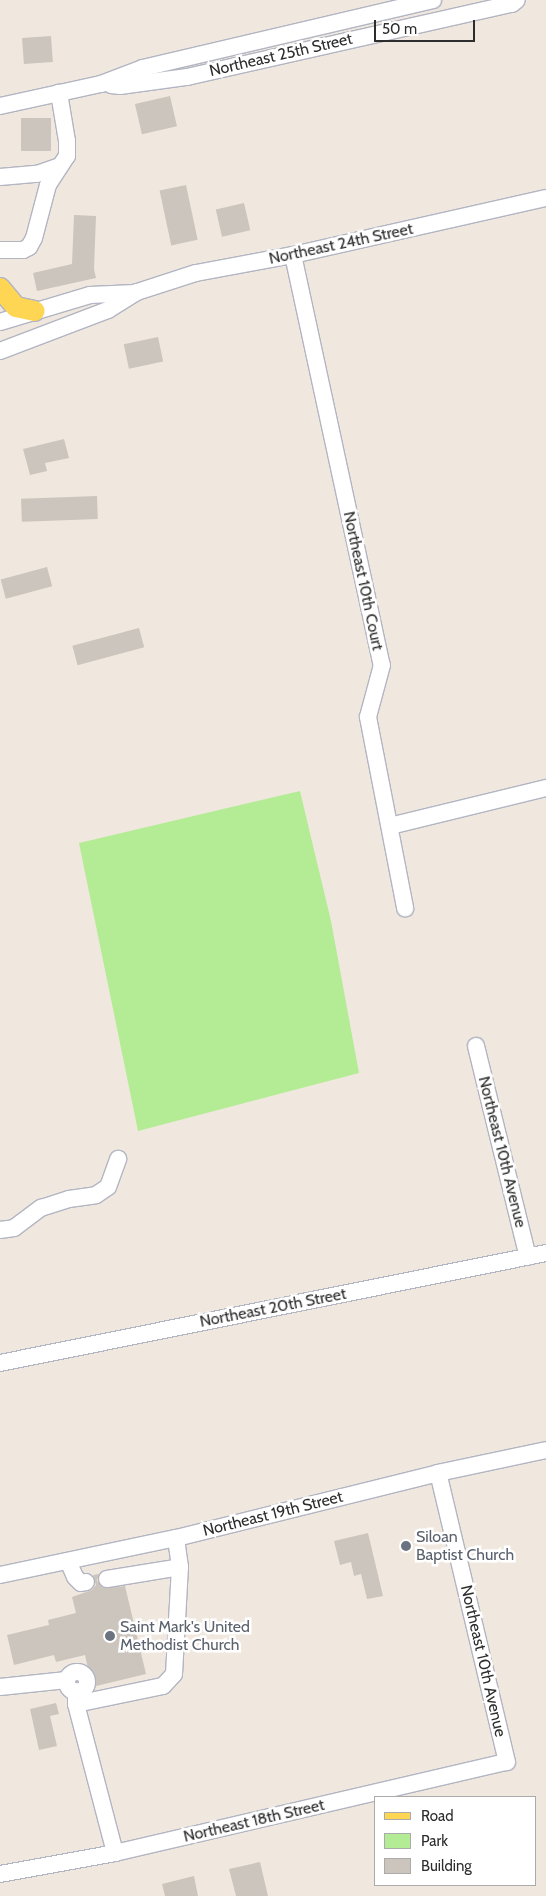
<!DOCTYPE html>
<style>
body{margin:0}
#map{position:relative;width:546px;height:1896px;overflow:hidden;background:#f0e8de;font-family:Cabin,sans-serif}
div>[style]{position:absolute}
.green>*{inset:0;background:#b4ec95}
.building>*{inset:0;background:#cbc5bd;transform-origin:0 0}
.roads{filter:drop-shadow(1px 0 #b2b5c2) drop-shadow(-1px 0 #b2b5c2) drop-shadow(0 1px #b2b5c2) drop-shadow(0 -1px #b2b5c2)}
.minor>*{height:16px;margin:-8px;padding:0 8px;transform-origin:8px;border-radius:8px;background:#fff}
.minor>.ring{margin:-8px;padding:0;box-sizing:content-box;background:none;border:16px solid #fff;border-radius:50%}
.major>*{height:20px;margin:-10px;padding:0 10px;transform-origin:10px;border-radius:10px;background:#ffd554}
.dots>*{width:14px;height:14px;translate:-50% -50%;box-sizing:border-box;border:2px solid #fff;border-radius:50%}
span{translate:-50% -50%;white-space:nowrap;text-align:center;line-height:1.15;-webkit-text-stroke:5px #fff;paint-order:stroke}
.street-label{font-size:16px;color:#2d2d2d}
.worship-label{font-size:16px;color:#5b616d}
.left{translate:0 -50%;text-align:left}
.legend{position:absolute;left:374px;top:1796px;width:162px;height:90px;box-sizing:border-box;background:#fff;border:1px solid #ababab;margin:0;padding:6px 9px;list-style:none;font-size:15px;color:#2d2d2d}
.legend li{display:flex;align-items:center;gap:10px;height:25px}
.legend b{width:25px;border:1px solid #ababab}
.scale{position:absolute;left:374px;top:20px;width:101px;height:22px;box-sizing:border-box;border:2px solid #2d2d2d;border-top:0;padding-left:6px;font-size:15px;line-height:18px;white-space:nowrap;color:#2d2d2d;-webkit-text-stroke:4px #fff;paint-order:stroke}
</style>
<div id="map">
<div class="green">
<div style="clip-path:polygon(300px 791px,331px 921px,359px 1073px,138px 1131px,79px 843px)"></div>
</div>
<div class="building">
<div style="left:51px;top:36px;width:26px;height:29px;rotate:86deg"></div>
<div style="left:170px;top:96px;width:31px;height:36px;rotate:77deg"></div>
<div style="left:21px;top:118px;width:30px;height:33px"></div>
<div style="left:186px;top:185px;width:56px;height:27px;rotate:78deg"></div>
<div style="left:244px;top:203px;width:28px;height:29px;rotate:77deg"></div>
<div style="clip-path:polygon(74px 215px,96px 216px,94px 269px,96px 278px,37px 291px,33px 273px,72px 264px)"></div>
<div style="left:158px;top:337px;width:25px;height:35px;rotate:78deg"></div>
<div style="clip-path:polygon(64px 439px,69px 458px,45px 463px,47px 471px,30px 475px,23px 449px)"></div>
<div style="left:97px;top:496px;width:23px;height:76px;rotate:88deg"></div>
<div style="left:47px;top:567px;width:20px;height:48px;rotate:75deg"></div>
<div style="left:139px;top:628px;width:20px;height:69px;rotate:75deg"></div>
<div style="clip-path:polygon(368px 1533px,383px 1596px,367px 1599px,361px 1574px,354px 1576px,351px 1562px,340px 1565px,334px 1541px)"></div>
<div style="clip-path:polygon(99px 1574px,97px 1581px,103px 1588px,125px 1586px,146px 1674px,92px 1687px,85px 1655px,56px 1662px,54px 1655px,14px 1665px,7px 1635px,49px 1625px,48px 1620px,76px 1613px,72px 1597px,92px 1590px,96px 1585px,93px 1575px)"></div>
<div style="clip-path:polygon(56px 1703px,59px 1714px,50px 1716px,57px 1746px,39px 1750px,30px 1709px)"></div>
<div style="clip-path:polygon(260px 1862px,268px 1896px,236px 1896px,229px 1869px)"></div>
<div style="clip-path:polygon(194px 1876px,198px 1896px,165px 1896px,162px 1884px)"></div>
</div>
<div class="roads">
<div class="minor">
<div style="left:111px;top:85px;width:9px;rotate:6deg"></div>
<div style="left:120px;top:86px;width:68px;rotate:-7.7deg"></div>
<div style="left:187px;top:77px;width:333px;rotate:-12.7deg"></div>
<div style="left:512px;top:4px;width:6px;rotate:-39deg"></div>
<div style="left:0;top:106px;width:103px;rotate:-12.3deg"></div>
<div style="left:101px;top:84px;width:45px;rotate:-20.9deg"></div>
<div style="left:143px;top:68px;width:298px;rotate:-13.2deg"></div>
<div style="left:0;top:177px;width:37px;rotate:-5deg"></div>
<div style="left:37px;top:174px;width:24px;rotate:-19deg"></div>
<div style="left:0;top:250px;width:23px"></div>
<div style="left:23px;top:250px;width:7px;rotate:-27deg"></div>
<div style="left:29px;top:247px;width:10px;rotate:-61deg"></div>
<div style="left:34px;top:238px;width:55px;rotate:-75.2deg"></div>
<div style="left:48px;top:185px;width:35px;rotate:-57deg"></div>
<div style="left:67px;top:156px;width:15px;rotate:-90deg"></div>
<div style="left:67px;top:141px;width:49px;rotate:-99.5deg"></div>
<div style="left:293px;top:255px;width:420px;rotate:77.8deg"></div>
<div style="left:382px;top:665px;width:54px;rotate:105.1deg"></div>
<div style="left:368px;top:717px;width:195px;rotate:79deg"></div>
<div style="left:0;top:322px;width:94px;rotate:-16.7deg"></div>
<div style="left:90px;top:295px;width:45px;rotate:-2.5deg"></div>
<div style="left:0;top:351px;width:116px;rotate:-20.8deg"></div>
<div style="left:108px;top:310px;width:34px;rotate:-32deg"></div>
<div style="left:137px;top:292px;width:62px;rotate:-17.9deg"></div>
<div style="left:196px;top:273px;width:99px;rotate:-10.5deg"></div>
<div style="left:293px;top:255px;width:259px;rotate:-12.7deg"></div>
<div style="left:390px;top:826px;width:161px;rotate:-13.7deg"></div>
<div style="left:476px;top:1046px;width:217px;rotate:76.2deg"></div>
<div style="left:0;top:1230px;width:14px;rotate:-8deg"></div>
<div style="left:14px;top:1228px;width:34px;rotate:-37deg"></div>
<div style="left:41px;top:1208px;width:29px;rotate:-18deg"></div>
<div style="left:69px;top:1199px;width:27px;rotate:-8deg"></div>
<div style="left:96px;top:1195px;width:14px;rotate:-34deg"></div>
<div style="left:108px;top:1187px;width:30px;rotate:-70deg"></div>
<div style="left:0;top:1363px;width:557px;rotate:-11.39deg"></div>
<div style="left:68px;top:1561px;width:17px;rotate:66deg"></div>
<div style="left:75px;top:1577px;width:8px;rotate:45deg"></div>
<div style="left:81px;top:1583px;width:5px;rotate:-11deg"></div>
<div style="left:0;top:1575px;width:180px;rotate:-11.9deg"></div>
<div style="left:176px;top:1538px;width:270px;rotate:-13.9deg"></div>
<div style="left:438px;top:1473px;width:110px;rotate:-12deg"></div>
<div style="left:107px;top:1579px;width:74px;rotate:-9.3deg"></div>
<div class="ring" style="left:67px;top:1672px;width:4px;height:4px"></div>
<div style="left:0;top:1687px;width:67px;rotate:-6deg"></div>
<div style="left:76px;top:1691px;width:13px;rotate:90deg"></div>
<div style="left:76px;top:1704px;width:154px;rotate:75.3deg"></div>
<div style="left:76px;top:1704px;width:89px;rotate:-11.7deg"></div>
<div style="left:163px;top:1686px;width:16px;rotate:-47deg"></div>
<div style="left:174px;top:1674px;width:107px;rotate:-86.8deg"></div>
<div style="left:180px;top:1567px;width:29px;rotate:-98deg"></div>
<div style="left:0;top:1874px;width:117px;rotate:-10.3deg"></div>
<div style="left:115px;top:1853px;width:402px;rotate:-13.1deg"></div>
<div style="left:507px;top:1762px;width:297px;rotate:-103.4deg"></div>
</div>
<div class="major">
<div style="left:0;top:288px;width:25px;rotate:50deg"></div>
<div style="left:16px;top:307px;width:19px;rotate:12deg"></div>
</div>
</div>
<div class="dots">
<div style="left:406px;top:1546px;background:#6b7280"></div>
<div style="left:110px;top:1636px;background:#6b7280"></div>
</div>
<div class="street-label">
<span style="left:281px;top:55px;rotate:-13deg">Northeast 25th Street</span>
<span style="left:341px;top:244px;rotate:-12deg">Northeast 24th Street</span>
<span style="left:363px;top:581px;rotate:78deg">Northeast 10th Court</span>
<span style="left:502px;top:1152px;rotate:76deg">Northeast 10th Avenue</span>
<span style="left:273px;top:1308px;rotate:-11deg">Northeast 20th Street</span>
<span style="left:273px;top:1514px;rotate:-14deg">Northeast 19th Street</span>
<span style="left:483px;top:1661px;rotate:77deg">Northeast 10th Avenue</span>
<span style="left:254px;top:1821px;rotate:-13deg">Northeast 18th Street</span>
</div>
<div class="worship-label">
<span class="left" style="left:416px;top:1546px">Siloan<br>Baptist Church</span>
<span class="left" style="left:120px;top:1636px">Saint Mark's United<br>Methodist Church</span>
</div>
<ul class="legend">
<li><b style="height:6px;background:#ffd554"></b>Road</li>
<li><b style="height:14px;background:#b4ec95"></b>Park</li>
<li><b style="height:14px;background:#cbc5bd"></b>Building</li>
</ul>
<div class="scale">50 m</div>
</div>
